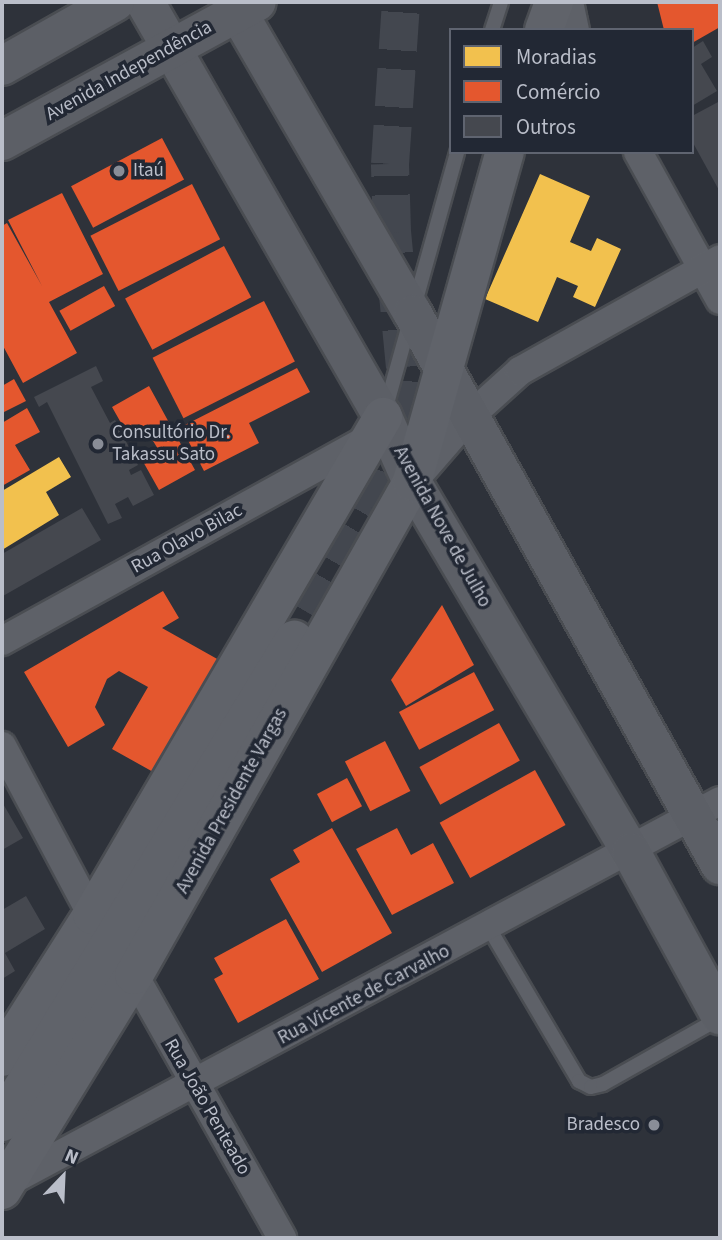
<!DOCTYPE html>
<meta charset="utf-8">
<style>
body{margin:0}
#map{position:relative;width:722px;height:1240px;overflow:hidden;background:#2e323a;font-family:"Source Sans 3",sans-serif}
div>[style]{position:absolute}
.homes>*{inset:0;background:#f2c14e}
.shops>*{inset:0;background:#e4572e;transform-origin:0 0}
.building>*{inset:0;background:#45484f}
.primary-tunnel>*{height:38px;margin-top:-19px;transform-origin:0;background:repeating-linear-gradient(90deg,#43474f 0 38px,transparent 0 57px)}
.roads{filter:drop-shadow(2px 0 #4a4d52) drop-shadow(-2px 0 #4a4d52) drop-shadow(0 2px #4a4d52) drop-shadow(0 -2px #4a4d52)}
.lane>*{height:14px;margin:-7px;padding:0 7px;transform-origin:7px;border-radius:7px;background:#5e6168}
.street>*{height:28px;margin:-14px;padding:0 14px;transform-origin:14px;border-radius:14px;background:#5e6168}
.secondary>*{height:38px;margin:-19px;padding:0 19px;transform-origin:19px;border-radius:19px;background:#5c5f66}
.primary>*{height:38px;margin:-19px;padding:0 19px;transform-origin:19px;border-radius:19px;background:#60636a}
.dots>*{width:19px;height:19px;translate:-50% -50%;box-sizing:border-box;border:4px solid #222834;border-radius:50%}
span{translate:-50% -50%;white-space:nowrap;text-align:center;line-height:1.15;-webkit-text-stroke:7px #222834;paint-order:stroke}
.street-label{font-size:19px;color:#babec9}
.poi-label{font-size:19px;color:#babec9}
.left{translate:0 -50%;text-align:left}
.right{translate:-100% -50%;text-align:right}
.frame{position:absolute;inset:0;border:4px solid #babec9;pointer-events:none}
.legend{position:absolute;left:449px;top:28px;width:245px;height:126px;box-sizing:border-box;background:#222834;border:2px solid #5f6470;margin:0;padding:9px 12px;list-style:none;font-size:21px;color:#babec9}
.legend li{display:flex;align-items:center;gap:14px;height:35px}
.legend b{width:35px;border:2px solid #5f6470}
.north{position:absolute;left:28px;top:1142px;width:70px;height:70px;-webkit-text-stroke:5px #222834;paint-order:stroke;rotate:23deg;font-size:19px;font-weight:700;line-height:28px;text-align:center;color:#babec9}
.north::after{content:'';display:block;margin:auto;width:24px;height:32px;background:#babec9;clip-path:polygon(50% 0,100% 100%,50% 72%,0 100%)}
</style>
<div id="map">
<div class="homes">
<div style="clip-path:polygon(540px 174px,590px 196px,570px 242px,591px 251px,597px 238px,621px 249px,595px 307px,573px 297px,578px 286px,557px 277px,538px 322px,485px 299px)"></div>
<div style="clip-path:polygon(59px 457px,71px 477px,46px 492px,59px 515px,2px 550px,2px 491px)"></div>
</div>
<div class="shops">
<div style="clip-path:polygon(657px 2px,720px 2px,720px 27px,692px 43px,692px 30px,664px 30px)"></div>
<div style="left:162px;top:138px;width:47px;height:103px;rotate:62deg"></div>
<div style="left:192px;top:184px;width:62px;height:114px;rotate:63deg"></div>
<div style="clip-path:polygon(62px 193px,103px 274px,49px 302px,77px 353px,23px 383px,2px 344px,2px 226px,7px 223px,42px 286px,8px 220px)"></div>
<div style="left:224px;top:246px;width:58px;height:112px;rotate:62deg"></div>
<div style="left:104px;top:286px;width:23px;height:51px;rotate:61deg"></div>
<div style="left:264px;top:301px;width:68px;height:125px;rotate:63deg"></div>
<div style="clip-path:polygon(297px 368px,310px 392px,249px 423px,259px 443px,204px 471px,181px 427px)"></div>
<div style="clip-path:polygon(14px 379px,26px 401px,2px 413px,2px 386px)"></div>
<div style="clip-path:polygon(149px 386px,195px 470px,159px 490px,141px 458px,158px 449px,145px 428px,129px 437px,112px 407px)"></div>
<div style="clip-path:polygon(27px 408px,40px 432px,15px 445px,30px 470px,2px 486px,2px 423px)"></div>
<div style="clip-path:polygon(163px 591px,179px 618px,162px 628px,219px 660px,155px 773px,112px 749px,148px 687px,119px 671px,107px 679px,95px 707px,105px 725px,68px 747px,24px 672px)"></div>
<div style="clip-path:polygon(442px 605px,474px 665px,406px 706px,391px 680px)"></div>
<div style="left:474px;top:672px;width:43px;height:85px;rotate:62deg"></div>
<div style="left:499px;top:723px;width:43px;height:91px;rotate:61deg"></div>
<div style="left:385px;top:741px;width:56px;height:45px;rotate:63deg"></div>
<div style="left:535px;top:770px;width:63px;height:109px;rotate:61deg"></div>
<div style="left:347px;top:778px;width:32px;height:34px;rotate:62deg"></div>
<div style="clip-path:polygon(332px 828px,392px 933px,322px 972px,270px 879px,300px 862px,293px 850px)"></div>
<div style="clip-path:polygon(397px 828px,411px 855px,433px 843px,454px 883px,392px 915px,356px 849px)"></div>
<div style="clip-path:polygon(286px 919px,319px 979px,238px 1023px,214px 979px,223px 974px,214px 958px)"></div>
</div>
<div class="building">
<div style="clip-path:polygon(703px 41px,712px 57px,701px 64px,717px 91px,692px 106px,692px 48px)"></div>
<div style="clip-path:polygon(720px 101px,720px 192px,692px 141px,692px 116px)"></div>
<div style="clip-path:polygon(96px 366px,103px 381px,91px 387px,110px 423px,115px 420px,138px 465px,129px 470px,131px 475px,141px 470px,154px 495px,133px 506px,128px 497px,115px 504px,122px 518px,108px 524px,47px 402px,39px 407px,34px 397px)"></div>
<div style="clip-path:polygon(82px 508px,101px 540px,3px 596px,2px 554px)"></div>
<div style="clip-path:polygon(2px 802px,23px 838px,2px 850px)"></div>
<div style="clip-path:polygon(26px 896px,45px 929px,5px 953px,15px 971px,2px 979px,2px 910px)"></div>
</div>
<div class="primary-tunnel">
<div style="left:310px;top:614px;width:123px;rotate:-59.7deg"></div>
<div style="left:372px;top:508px;width:94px;rotate:-71.4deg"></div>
<div style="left:402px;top:419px;width:52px;rotate:-86.7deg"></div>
<div style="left:405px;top:367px;width:135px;rotate:-95.5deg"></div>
<div style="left:392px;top:233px;width:69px;rotate:-91.7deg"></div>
<div style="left:390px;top:164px;width:162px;rotate:-86.1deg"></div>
</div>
<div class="roads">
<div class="lane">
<div style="left:492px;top:30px;width:29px;rotate:-72deg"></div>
<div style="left:386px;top:407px;width:265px;rotate:-74.4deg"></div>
<div style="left:489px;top:928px;width:178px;rotate:59.5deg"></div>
<div style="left:579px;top:1081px;width:13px;rotate:27deg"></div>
<div style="left:591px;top:1087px;width:12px;rotate:-14deg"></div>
<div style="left:603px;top:1084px;width:134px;rotate:-29.4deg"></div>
</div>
<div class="street">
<div style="left:569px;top:2px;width:29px;rotate:78deg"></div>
<div style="left:638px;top:152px;width:169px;rotate:61deg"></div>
<div style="left:416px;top:478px;width:79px;rotate:-49.1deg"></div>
<div style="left:468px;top:418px;width:70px;rotate:-42.1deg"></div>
<div style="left:520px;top:371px;width:229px;rotate:-29.2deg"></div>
<div style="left:2px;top:641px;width:420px;rotate:-28.9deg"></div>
<div style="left:2px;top:746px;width:191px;rotate:62deg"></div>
<div style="left:134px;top:975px;width:302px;rotate:60.6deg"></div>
<div style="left:5px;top:1184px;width:811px;rotate:-28.18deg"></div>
</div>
<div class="secondary">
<div style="left:145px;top:2px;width:478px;rotate:60.2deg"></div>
<div style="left:383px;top:417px;width:71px;rotate:66deg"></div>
<div style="left:412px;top:482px;width:430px;rotate:59.4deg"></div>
<div style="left:631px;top:852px;width:186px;rotate:61.4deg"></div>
<div style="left:232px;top:2px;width:361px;rotate:59.9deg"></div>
<div style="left:413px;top:314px;width:631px;rotate:60.87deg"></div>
<div style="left:2px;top:66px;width:130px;rotate:-29.5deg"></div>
<div style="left:2px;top:141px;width:290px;rotate:-28.6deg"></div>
</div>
<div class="primary">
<div style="left:544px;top:30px;width:30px;rotate:-70deg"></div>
<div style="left:2px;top:1057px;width:168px;rotate:-57.6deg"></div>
<div style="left:92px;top:915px;width:577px;rotate:-59.7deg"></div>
<div style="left:2px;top:1122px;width:564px;rotate:-58.79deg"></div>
<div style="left:2px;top:1190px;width:252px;rotate:-58.5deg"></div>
<div style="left:134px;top:975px;width:566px;rotate:-60.58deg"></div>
<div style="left:412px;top:482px;width:343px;rotate:-74.3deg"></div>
</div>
</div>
<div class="dots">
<div style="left:119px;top:171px;background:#898d97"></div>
<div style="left:98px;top:444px;background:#898d97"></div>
<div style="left:654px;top:1125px;background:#898d97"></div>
</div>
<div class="street-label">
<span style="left:129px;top:71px;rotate:-29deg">Avenida Independência</span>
<span style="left:442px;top:527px;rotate:61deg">Avenida Nove de Julho</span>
<span style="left:187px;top:539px;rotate:-29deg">Rua Olavo Bilac</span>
<span style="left:232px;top:801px;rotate:-61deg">Avenida Presidente Vargas</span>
<span style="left:364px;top:995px;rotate:-28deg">Rua Vicente de Carvalho</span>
<span style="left:207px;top:1107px;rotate:60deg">Rua João Penteado</span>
</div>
<div class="poi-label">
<span class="left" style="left:133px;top:171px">Itaú</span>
<span class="left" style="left:112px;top:444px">Consultório Dr.<br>Takassu Sato</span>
<span class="right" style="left:640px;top:1125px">Bradesco</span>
</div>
<div class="frame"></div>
<ul class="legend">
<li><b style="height:19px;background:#f2c14e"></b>Moradias</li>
<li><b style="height:19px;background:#e4572e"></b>Comércio</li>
<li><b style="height:19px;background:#45484f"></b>Outros</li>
</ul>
<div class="north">N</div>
</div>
